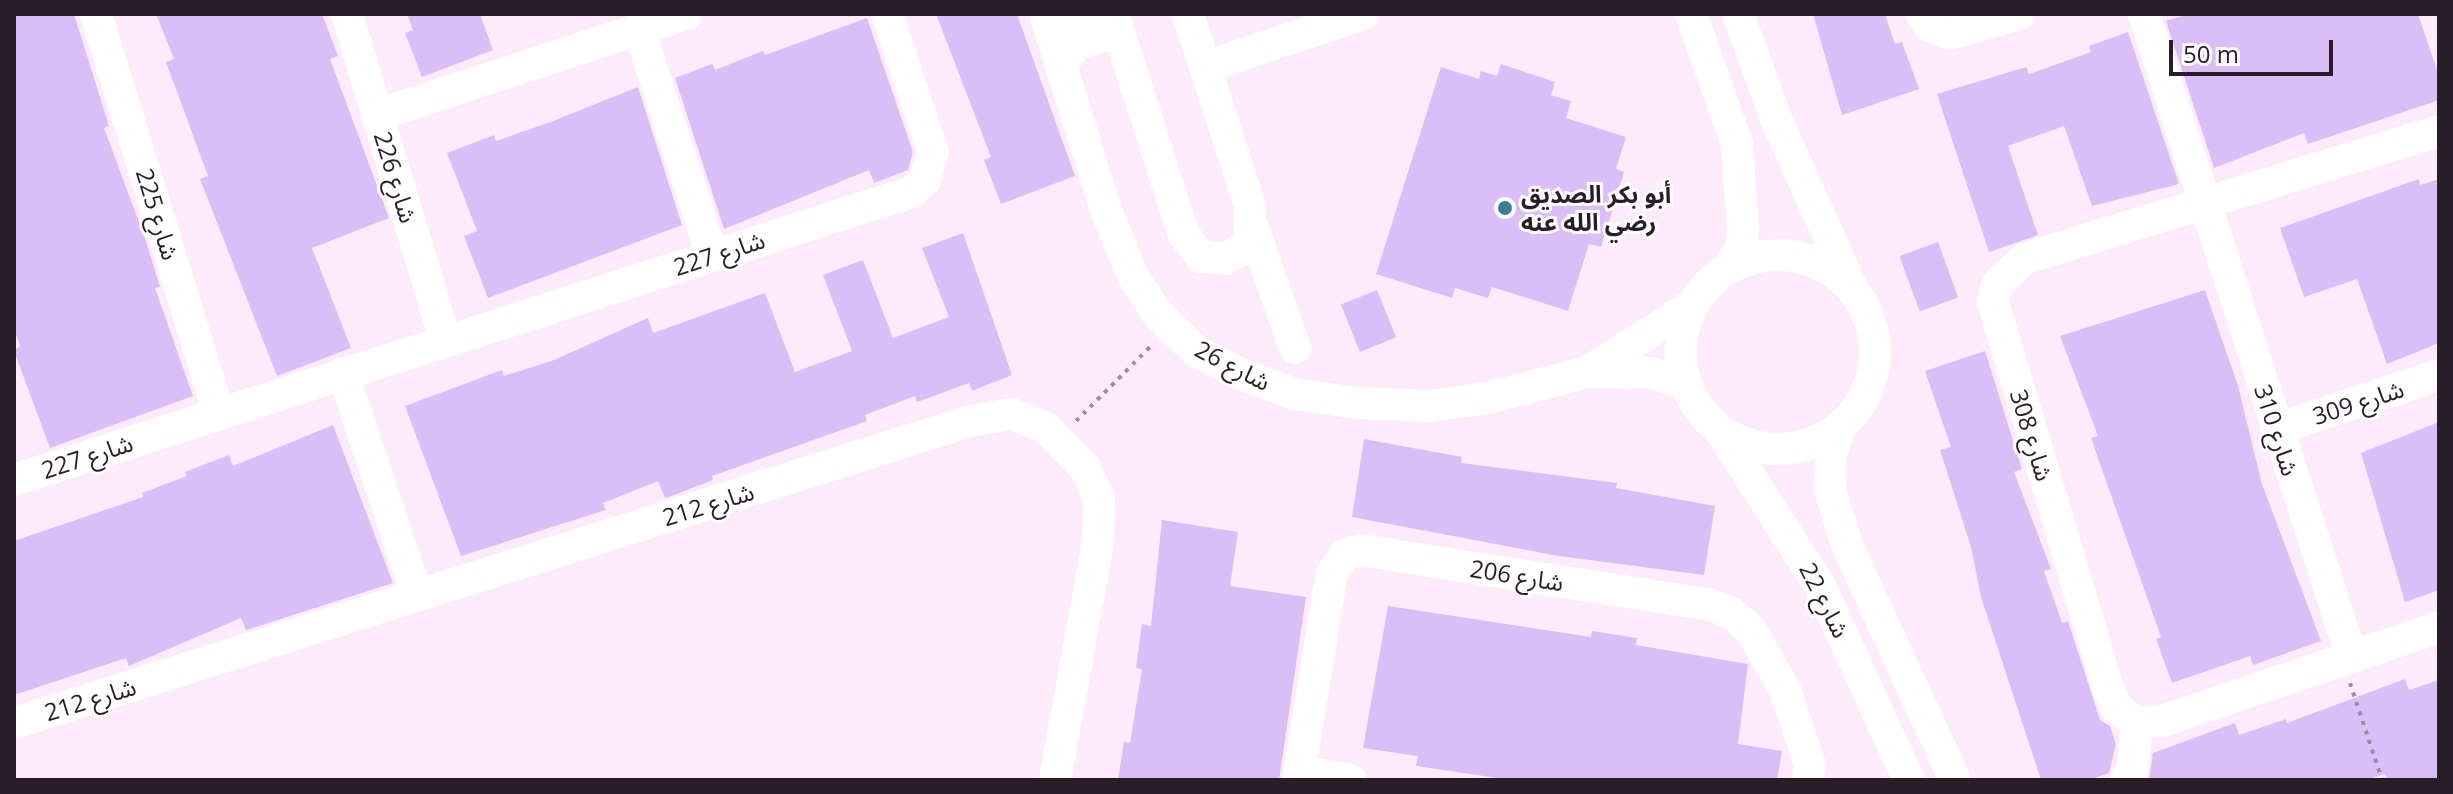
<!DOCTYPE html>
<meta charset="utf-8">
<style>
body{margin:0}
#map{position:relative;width:2453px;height:794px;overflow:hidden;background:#fdebfb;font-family:"Open Sans","Noto Sans Arabic",sans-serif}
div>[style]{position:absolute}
.building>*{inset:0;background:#dbbef8;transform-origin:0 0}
.path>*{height:4px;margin-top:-2px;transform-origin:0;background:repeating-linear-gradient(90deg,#9c8d9a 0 4px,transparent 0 10px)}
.minor>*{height:32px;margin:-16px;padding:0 16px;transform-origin:16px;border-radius:16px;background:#fff}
.minor>.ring{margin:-16px;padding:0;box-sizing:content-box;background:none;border:32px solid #fff;border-radius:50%}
.dots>*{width:22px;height:22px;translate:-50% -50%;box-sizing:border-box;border:4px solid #fefefe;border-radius:50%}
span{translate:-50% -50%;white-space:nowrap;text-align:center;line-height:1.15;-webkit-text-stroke:6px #fefefe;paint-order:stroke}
.street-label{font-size:24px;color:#291e28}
.poi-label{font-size:24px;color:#291e28;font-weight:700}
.left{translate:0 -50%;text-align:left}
.frame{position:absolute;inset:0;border:16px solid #291e28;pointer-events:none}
.scale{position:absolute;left:2169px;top:40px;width:164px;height:36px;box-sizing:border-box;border:4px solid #291e28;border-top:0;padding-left:10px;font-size:24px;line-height:28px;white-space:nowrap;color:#291e28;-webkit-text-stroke:6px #fefefe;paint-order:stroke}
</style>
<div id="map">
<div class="building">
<div style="clip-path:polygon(14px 14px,74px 14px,109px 126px,104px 128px,146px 241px,160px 287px,155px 288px,193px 396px,50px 448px,14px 351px,20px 346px,14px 329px)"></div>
<div style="clip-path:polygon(156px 14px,322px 14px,338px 56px,330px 59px,389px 218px,312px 248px,351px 348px,277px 376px,200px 179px,208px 176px,166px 62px,174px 59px)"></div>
<div style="clip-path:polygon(407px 14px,480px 14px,493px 50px,422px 77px,405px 33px,413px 30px)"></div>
<div style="clip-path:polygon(936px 14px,1017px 14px,1075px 176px,1001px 204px,984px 160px,991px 157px)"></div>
<div style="clip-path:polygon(1813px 14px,1885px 14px,1895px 44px,1902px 42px,1919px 89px,1842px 115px)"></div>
<div style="clip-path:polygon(2188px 14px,2418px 14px,2439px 76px,2439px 100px,2308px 144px,2304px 133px,2214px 168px,2166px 21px)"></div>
<div style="clip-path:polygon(867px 18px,913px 152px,908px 170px,874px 183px,869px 170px,724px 229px,675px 78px,712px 64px,715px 70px,763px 51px,765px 55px)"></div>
<div style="clip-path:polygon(2128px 32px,2179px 184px,2092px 206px,2064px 126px,2008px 146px,2038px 235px,1989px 252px,1937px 94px,2026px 67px,2029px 74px,2091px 52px,2089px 46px)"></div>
<div style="clip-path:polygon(1501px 64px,1555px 82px,1551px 95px,1571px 101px,1566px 118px,1626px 137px,1616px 169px,1624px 172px,1601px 247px,1589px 244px,1568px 311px,1492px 287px,1488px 298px,1455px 288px,1452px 298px,1376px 274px,1441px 67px,1479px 79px,1481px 71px,1497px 76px)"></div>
<div style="clip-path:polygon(638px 87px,682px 225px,488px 298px,464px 236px,477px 231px,447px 153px,494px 135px,496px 141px,548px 123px)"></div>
<div style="clip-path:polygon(2419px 179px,2420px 185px,2439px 179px,2439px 343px,2387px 364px,2357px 279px,2304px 297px,2280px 228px)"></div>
<div style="clip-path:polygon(963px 233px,1012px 375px,972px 391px,969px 383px,917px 402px,915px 396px,865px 415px,867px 421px,712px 476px,713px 480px,677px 494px,665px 498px,658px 481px,603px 503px,606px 510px,461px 556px,405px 406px,502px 370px,504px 376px,554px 360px,648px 318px,653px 333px,765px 293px,795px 372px,852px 351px,823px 275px,863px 260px,893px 338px,949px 317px,922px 248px)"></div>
<div style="left:1938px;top:242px;width:59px;height:41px;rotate:70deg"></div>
<div style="left:1377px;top:290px;width:51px;height:39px;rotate:68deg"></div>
<div style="clip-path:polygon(2205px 290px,2238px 386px,2262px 484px,2321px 641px,2253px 665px,2250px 656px,2172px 683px,2156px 639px,2161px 637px,2091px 438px,2098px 436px,2060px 336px)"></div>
<div style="clip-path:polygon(1985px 351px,2022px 469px,2014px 472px,2051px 569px,2044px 571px,2062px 623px,2068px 621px,2100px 720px,2110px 726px,2116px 744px,2109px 773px,2089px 780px,2041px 780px,1981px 597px,1971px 547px,1940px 450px,1951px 447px,1925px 371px)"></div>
<div style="clip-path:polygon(2439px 422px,2439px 590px,2405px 602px,2361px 453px)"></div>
<div style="clip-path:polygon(333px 425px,393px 583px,246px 630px,241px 618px,129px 666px,126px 658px,14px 695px,14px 541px,143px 497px,142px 493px,187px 476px,185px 472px,229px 455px,233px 466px)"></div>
<div style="clip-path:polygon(1364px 439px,1462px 457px,1461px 463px,1617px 483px,1616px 488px,1715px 506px,1704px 575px,1559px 556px,1352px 517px)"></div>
<div style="clip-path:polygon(1162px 520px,1238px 532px,1230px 586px,1306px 597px,1279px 780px,1118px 780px,1124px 742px,1130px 743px,1142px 669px,1136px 668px,1142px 624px,1151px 626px)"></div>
<div style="clip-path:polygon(1388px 606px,1591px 637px,1592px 631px,1637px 638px,1636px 645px,1748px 664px,1738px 744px,1782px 751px,1777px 780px,1511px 780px,1416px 766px,1418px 756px,1363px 748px)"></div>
<div style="clip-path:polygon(2405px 679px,2409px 690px,2439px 680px,2439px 780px,2388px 780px,2385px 774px,2366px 780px,2149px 780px,2153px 753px,2235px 723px,2239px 735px,2286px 719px,2287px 723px)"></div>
</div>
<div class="path">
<div style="left:1076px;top:421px;width:107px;rotate:-45deg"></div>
<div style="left:2350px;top:683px;width:102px;rotate:71.7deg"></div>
</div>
<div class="minor">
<div style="left:96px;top:14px;width:418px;rotate:72.9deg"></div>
<div style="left:347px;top:14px;width:339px;rotate:73.2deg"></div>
<div style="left:1045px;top:14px;width:205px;rotate:72.7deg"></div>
<div style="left:1106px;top:210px;width:71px;rotate:67.8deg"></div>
<div style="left:1133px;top:276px;width:44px;rotate:57deg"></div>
<div style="left:1157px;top:313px;width:54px;rotate:44.3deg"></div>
<div style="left:1196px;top:351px;width:53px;rotate:27.1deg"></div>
<div style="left:1243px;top:375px;width:55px;rotate:20.1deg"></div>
<div style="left:1295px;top:394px;width:63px;rotate:8.3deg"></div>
<div style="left:1357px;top:403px;width:72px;rotate:2.4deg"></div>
<div style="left:1429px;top:406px;width:60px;rotate:-7.7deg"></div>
<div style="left:1488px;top:398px;width:103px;rotate:-14.6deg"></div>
<div style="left:1588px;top:372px;width:124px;rotate:-32.8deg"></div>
<div style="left:1047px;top:14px;width:20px;rotate:24deg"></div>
<div style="left:1065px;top:22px;width:28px;rotate:-17deg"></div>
<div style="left:1113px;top:14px;width:232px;rotate:72.2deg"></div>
<div style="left:1184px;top:235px;width:28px;rotate:52deg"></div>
<div style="left:1201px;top:257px;width:26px;rotate:4deg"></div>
<div style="left:1227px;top:259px;width:29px;rotate:-36deg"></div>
<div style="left:1250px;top:242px;width:36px;rotate:-90deg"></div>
<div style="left:1250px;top:206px;width:202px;rotate:-107.9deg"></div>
<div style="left:1691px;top:14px;width:138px;rotate:70.5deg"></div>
<div style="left:1737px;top:144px;width:84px;rotate:85.9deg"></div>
<div style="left:1743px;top:228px;width:21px;rotate:95deg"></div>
<div style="left:1741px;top:249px;width:21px;rotate:121deg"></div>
<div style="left:1738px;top:14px;width:114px;rotate:70deg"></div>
<div style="left:1777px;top:121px;width:181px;rotate:65.8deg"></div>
<div style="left:1921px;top:14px;width:14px;rotate:54deg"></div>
<div style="left:1929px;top:25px;width:22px;rotate:24deg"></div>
<div style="left:1949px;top:34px;width:73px;rotate:-15.9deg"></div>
<div style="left:2144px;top:14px;width:674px;rotate:72.1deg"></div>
<div style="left:639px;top:29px;width:237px;rotate:72.1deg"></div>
<div style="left:1061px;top:66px;width:25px;rotate:-56deg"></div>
<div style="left:1075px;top:45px;width:45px;rotate:-18deg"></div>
<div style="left:1205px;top:67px;width:167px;rotate:-18.5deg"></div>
<div style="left:377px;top:115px;width:325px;rotate:-18.1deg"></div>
<div style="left:2439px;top:131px;width:434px;rotate:162.9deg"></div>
<div style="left:2024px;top:259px;width:37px;rotate:137deg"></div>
<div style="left:1997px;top:284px;width:18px;rotate:103deg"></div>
<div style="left:1993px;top:302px;width:403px;rotate:73.4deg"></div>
<div style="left:2108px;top:688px;width:21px;rotate:67deg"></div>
<div style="left:2116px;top:707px;width:27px;rotate:39deg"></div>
<div style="left:2137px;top:724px;width:28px;rotate:-8deg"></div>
<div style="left:2165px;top:720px;width:289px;rotate:-18.7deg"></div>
<div style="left:1253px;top:228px;width:127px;rotate:70.7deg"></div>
<div class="ring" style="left:1681px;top:255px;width:162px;height:162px"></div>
<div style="left:1592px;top:372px;width:60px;rotate:1deg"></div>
<div style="left:1652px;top:373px;width:36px;rotate:18deg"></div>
<div style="left:343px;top:373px;width:234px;rotate:71.6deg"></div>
<div style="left:1839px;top:429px;width:28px;rotate:107deg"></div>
<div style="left:1831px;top:456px;width:34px;rotate:92deg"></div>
<div style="left:1830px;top:490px;width:58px;rotate:72.8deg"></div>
<div style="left:1847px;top:545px;width:259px;rotate:65.3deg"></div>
<div style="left:2276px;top:429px;width:172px;rotate:-18.3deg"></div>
<div style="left:1722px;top:433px;width:182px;rotate:57.4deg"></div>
<div style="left:1820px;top:586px;width:213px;rotate:65.4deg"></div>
<div style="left:14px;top:480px;width:943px;rotate:-17.78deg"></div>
<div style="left:912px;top:192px;width:18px;rotate:-43deg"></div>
<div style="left:925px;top:180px;width:29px;rotate:-74deg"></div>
<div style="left:933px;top:152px;width:145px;rotate:-108.4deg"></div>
<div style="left:14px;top:723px;width:1003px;rotate:-17.53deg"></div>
<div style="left:970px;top:421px;width:42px;rotate:-9.7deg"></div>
<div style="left:1011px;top:414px;width:36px;rotate:21deg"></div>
<div style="left:1045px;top:427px;width:57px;rotate:45.7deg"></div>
<div style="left:1085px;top:468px;width:33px;rotate:65deg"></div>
<div style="left:1099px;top:498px;width:45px;rotate:91.3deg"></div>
<div style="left:1098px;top:543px;width:241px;rotate:100.3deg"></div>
<div style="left:1299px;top:771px;width:52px;rotate:10deg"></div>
<div style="left:1298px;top:780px;width:210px;rotate:-80.7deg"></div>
<div style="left:1332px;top:573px;width:22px;rotate:-54deg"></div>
<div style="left:1345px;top:555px;width:16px;rotate:-18deg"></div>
<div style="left:1360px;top:550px;width:355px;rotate:8.9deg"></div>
<div style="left:1711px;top:605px;width:24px;rotate:22deg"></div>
<div style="left:1733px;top:614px;width:24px;rotate:42deg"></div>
<div style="left:1751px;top:630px;width:69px;rotate:60.5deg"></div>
<div style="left:1785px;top:690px;width:79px;rotate:71.6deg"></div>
<div style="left:1810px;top:765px;width:15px;rotate:98deg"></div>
<div style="left:2126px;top:780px;width:10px;rotate:-53deg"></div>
<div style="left:2132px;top:772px;width:48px;rotate:-84.1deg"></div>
</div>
<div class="dots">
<div style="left:1505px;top:208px;background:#3e7d91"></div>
</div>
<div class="street-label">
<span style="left:396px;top:177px;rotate:73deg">شارع 226</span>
<span style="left:158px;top:214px;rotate:73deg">شارع 225</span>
<span style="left:719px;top:253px;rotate:-18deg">شارع 227</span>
<span style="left:1233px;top:365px;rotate:27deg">شارع 26</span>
<span style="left:2358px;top:402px;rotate:-18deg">شارع 309</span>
<span style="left:2277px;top:430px;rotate:72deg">شارع 310</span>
<span style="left:2032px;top:435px;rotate:73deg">شارع 308</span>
<span style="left:87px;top:456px;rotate:-18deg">شارع 227</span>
<span style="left:708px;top:504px;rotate:-17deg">شارع 212</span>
<span style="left:1517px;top:575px;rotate:9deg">شارع 206</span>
<span style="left:1825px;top:600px;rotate:63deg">شارع 22</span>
<span style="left:90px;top:699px;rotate:-17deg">شارع 212</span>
</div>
<div class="poi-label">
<span class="left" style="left:1521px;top:208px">أبو بكر الصديق<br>رضي الله عنه</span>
</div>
<div class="frame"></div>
<div class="scale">50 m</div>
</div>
